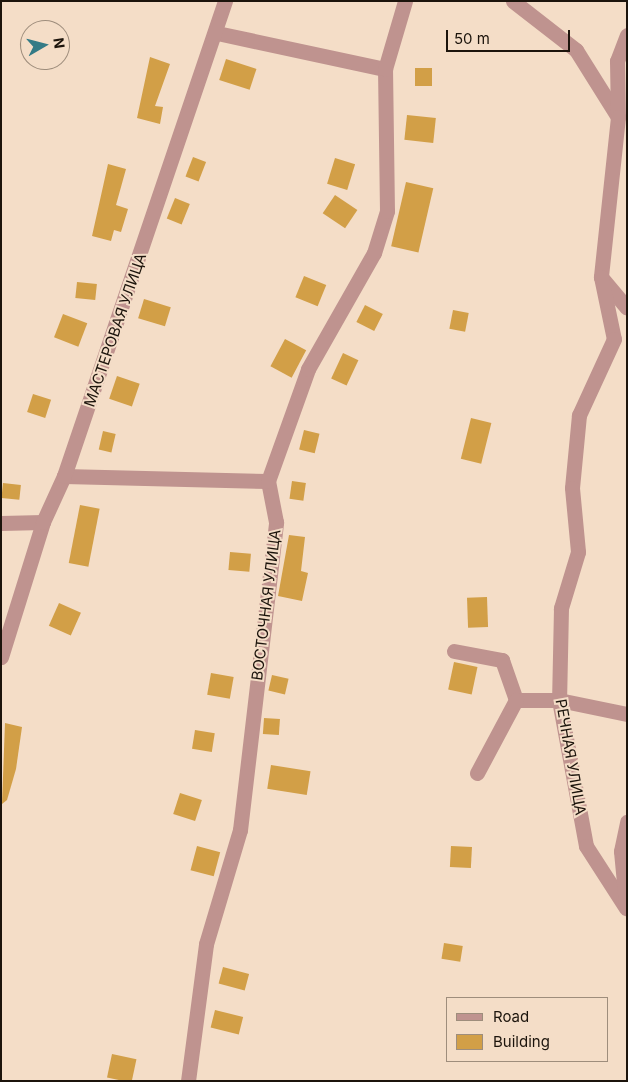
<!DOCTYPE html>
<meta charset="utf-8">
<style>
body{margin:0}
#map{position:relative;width:628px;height:1082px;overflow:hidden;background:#f4ddc7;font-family:Inter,sans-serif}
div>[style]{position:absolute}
.building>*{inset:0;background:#d29f47;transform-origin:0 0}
.minor>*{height:15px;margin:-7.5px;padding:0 7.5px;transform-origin:7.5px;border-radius:7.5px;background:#bf938f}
span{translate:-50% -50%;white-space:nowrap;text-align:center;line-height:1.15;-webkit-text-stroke:4px #f4ddc7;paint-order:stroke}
.street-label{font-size:15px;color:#1c140c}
.frame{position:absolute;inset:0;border:2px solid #1c140c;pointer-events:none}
.legend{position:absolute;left:446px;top:997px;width:162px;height:65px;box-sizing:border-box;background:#f4ddc7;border:1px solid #9e8d7c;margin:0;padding:6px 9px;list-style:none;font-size:15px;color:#1c140c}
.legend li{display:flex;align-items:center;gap:10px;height:25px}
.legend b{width:25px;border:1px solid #9e8d7c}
.north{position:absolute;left:20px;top:20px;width:50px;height:50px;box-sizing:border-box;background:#f4ddc7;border:1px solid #9e8d7c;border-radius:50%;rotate:82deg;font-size:14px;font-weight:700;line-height:20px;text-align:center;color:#1c140c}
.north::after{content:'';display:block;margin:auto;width:18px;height:22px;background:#347b86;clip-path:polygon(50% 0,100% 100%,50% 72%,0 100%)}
.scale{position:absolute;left:446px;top:30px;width:124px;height:22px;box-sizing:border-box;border:2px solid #1c140c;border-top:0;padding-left:6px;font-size:15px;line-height:18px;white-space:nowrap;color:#1c140c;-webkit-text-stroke:4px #f4ddc7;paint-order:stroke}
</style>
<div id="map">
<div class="building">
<div style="clip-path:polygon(150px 57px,170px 64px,155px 106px,163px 107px,160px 124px,137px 118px)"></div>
<div style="left:226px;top:59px;width:32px;height:22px;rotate:18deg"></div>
<div style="left:415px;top:68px;width:17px;height:18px"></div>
<div style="left:407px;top:115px;width:29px;height:25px;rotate:6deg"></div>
<div style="left:193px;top:157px;width:14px;height:21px;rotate:21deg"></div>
<div style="left:335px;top:158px;width:21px;height:27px;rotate:17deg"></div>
<div style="clip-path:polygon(108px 164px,126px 169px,116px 205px,128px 209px,121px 232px,114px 230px,111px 241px,92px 236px)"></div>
<div style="left:406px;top:182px;width:28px;height:66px;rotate:13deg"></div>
<div style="left:335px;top:195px;width:27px;height:22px;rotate:34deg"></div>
<div style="left:175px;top:198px;width:16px;height:22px;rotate:22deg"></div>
<div style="left:304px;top:276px;width:24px;height:23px;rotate:22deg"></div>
<div style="left:77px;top:282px;width:20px;height:16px;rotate:6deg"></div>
<div style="left:144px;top:299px;width:28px;height:20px;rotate:17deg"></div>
<div style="left:365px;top:305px;width:20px;height:19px;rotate:27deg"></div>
<div style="left:453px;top:310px;width:16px;height:19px;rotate:11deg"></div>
<div style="left:63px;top:314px;width:26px;height:25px;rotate:21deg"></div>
<div style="left:285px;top:339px;width:24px;height:31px;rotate:28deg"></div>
<div style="left:343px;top:353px;width:17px;height:28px;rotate:25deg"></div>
<div style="left:117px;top:376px;width:24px;height:24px;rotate:19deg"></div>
<div style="left:33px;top:394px;width:19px;height:19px;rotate:18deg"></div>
<div style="left:471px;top:418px;width:21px;height:42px;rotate:14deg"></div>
<div style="left:304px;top:430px;width:16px;height:20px;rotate:14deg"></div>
<div style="left:103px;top:431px;width:13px;height:19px;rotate:13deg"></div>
<div style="left:292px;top:481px;width:14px;height:18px;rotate:8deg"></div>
<div style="left:3px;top:483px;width:18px;height:15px;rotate:6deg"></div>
<div style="left:80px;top:505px;width:20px;height:59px;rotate:11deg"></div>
<div style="clip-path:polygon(289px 535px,305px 537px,301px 571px,308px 573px,302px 601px,278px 596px)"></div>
<div style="left:230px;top:552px;width:21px;height:18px;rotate:5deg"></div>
<div style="left:487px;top:597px;width:30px;height:20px;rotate:88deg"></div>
<div style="left:59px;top:603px;width:24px;height:25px;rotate:24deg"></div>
<div style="left:454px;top:662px;width:24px;height:28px;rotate:12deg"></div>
<div style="left:211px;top:673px;width:23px;height:22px;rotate:10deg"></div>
<div style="left:272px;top:675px;width:17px;height:16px;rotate:13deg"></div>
<div style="left:264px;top:718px;width:16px;height:16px;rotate:4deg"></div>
<div style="clip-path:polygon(5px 723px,22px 727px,16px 769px,7px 800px,2px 804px)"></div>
<div style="left:195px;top:730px;width:20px;height:19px;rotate:9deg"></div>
<div style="left:271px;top:765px;width:40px;height:24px;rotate:9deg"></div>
<div style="left:180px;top:793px;width:23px;height:22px;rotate:18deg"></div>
<div style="left:197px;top:846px;width:24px;height:25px;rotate:15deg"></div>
<div style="left:451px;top:846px;width:21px;height:21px;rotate:3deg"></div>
<div style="left:444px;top:943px;width:19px;height:16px;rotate:9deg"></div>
<div style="left:223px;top:967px;width:27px;height:17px;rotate:15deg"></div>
<div style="left:215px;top:1010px;width:29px;height:18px;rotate:14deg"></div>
<div style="left:112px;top:1054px;width:25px;height:24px;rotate:12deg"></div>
</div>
<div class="minor">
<div style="left:513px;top:1px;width:80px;rotate:37.9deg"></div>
<div style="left:576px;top:50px;width:79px;rotate:57.9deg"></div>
<div style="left:217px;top:33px;width:172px;rotate:12.1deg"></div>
<div style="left:627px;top:35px;width:28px;rotate:111deg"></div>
<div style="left:617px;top:61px;width:56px;rotate:89deg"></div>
<div style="left:618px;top:117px;width:161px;rotate:96.1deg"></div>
<div style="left:601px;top:277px;width:40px;rotate:50deg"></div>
<div style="left:601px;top:277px;width:63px;rotate:78.2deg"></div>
<div style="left:614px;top:339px;width:84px;rotate:114.7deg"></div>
<div style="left:579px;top:415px;width:73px;rotate:95.5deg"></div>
<div style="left:572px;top:488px;width:64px;rotate:84.6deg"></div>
<div style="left:578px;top:552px;width:59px;rotate:106.9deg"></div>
<div style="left:561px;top:608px;width:92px;rotate:91.2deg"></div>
<div style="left:559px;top:700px;width:148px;rotate:79.5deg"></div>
<div style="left:586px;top:846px;width:74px;rotate:57.2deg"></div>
<div style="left:64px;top:476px;width:204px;rotate:1.4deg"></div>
<div style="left:1px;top:523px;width:42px;rotate:-1.4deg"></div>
<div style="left:454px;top:651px;width:49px;rotate:10.6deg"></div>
<div style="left:502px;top:660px;width:42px;rotate:70.7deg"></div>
<div style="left:516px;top:700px;width:43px"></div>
<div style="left:559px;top:700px;width:69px;rotate:11.6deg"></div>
<div style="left:1px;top:657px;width:141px;rotate:-72.7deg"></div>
<div style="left:43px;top:522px;width:51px;rotate:-65.5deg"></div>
<div style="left:64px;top:476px;width:502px;rotate:-71.28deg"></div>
<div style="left:477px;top:773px;width:83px;rotate:-61.9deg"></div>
<div style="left:626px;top:904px;width:53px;rotate:-95.4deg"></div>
<div style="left:621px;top:851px;width:30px;rotate:-78deg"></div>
<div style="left:188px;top:1081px;width:138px;rotate:-82.5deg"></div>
<div style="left:206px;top:944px;width:119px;rotate:-73.4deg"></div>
<div style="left:240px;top:830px;width:310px;rotate:-83.3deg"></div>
<div style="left:276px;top:522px;width:42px;rotate:-101deg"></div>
<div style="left:268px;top:481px;width:119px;rotate:-70.3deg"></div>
<div style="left:308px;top:369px;width:133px;rotate:-60.4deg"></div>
<div style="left:374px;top:253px;width:44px;rotate:-72.8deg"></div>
<div style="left:387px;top:211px;width:142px;rotate:-90.8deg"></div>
<div style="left:385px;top:69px;width:71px;rotate:-73.6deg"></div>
</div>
<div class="street-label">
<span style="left:115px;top:330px;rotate:-71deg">МАСТЕРОВАЯ УЛИЦА</span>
<span style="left:266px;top:605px;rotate:-83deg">ВОСТОЧНАЯ УЛИЦА</span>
<span style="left:571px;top:757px;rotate:80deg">РЕЧНАЯ УЛИЦА</span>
</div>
<div class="frame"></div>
<ul class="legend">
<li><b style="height:6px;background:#bf938f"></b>Road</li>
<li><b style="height:14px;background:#d29f47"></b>Building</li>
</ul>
<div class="north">N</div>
<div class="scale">50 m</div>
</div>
